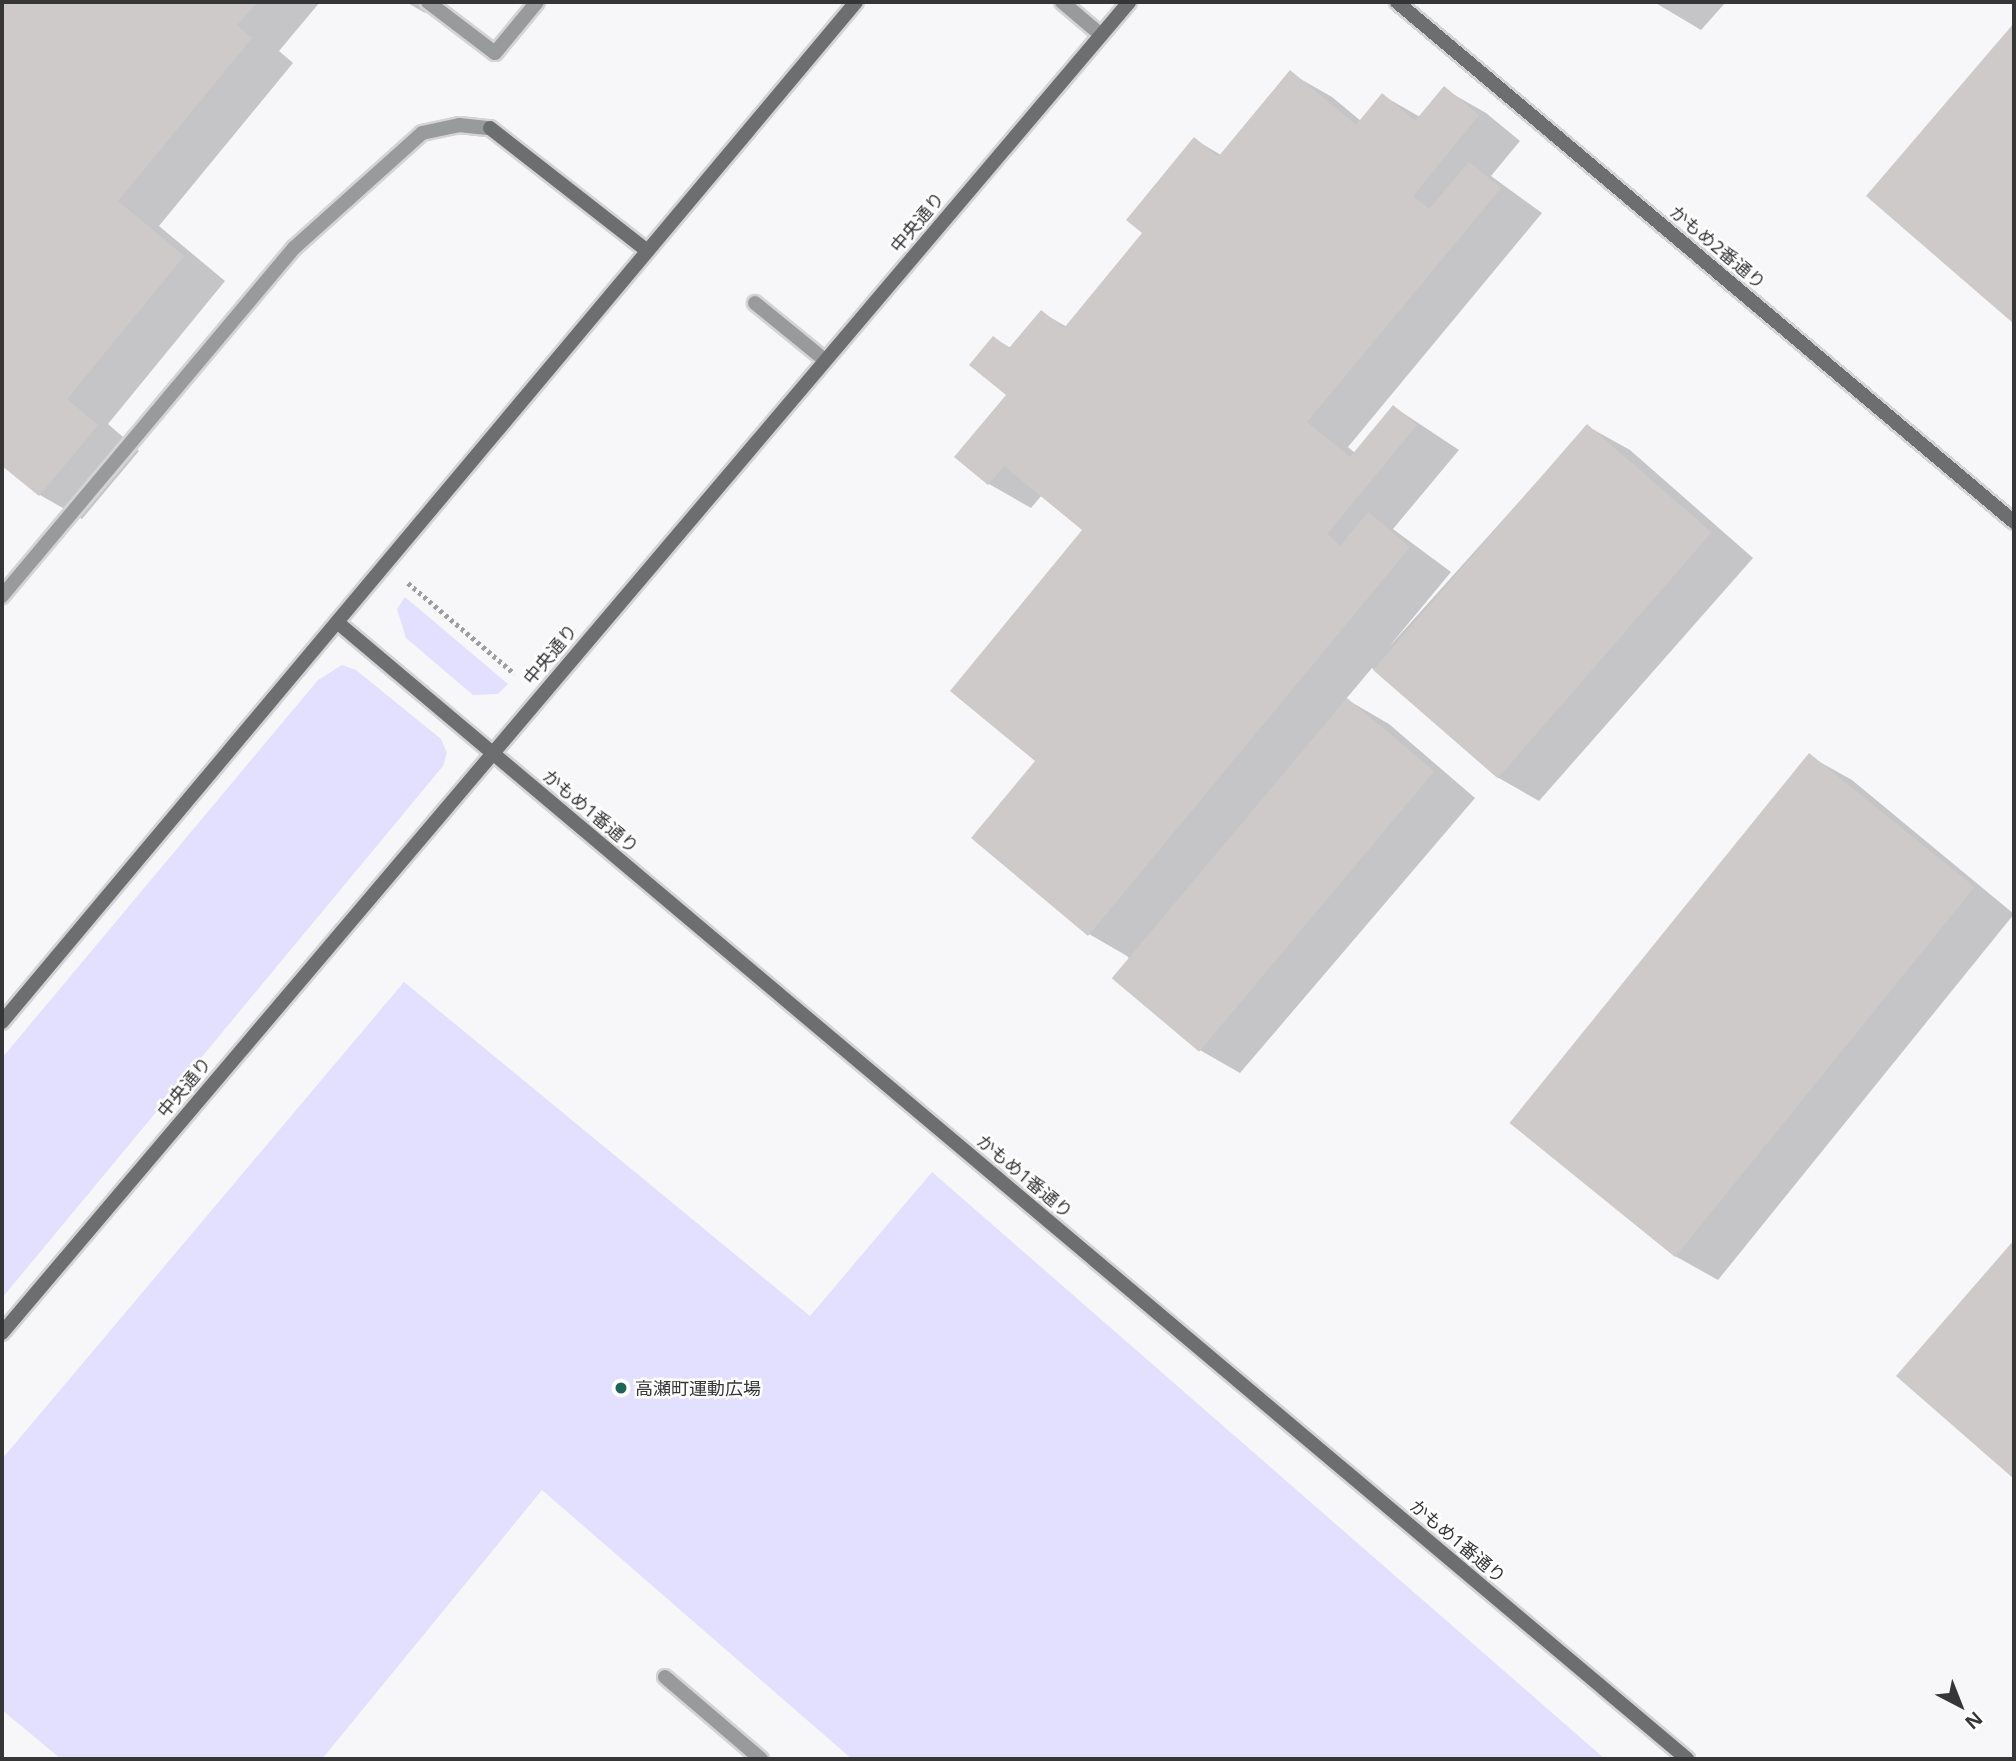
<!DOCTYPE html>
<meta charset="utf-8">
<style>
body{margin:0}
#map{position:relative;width:2016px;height:1761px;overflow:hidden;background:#f7f7fa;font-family:"Noto Sans","Noto Sans JP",sans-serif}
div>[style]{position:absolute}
.green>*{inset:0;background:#e2dfff}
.shadow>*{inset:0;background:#0003}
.building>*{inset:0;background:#cecaca;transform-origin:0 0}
.path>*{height:4.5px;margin-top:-2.25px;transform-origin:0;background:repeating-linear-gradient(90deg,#9e9ea0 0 3.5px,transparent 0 7px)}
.roads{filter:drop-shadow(2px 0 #d4d4d7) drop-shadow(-2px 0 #d4d4d7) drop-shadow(0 2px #d4d4d7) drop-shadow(0 -2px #d4d4d7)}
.lane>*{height:14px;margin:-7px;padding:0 7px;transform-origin:7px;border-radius:7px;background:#999a9b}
.secondary>*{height:14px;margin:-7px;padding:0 7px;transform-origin:7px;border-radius:7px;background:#6d6e6f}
.dots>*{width:19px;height:19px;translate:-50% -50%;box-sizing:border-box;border:4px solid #fff;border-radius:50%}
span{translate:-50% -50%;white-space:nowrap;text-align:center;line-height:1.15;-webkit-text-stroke:5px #fff;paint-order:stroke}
.street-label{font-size:18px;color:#363637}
.poi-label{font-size:18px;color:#363637}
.left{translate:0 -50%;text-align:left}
.frame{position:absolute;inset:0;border:4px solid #363637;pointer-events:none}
.north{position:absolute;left:1925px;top:1670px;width:70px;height:70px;-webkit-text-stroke:5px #fff;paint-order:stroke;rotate:138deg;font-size:19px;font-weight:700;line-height:28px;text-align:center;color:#363637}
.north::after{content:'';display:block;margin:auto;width:24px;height:32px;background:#363637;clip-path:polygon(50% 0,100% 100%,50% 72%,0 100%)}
</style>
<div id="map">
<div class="green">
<div style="clip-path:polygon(405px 597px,508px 684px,498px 694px,473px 695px,406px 638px,397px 609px)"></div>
<div style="clip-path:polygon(342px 665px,356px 670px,441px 739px,447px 753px,443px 766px,2px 1298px,2px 1058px,318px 680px)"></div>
<div style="clip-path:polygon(404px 982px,810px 1316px,932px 1172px,1605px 1759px,852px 1759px,542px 1490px,322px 1759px,61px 1759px,2px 1710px,2px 1459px)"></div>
</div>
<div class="shadow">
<div style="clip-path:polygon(2px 2px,320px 2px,279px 51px,293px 63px,159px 226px,225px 281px,108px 424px,139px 451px,82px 519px,40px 495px,2px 463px)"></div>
<div style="clip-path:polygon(406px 2px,435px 2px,425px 13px)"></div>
<div style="clip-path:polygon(1654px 2px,1726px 2px,1701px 30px)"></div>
<div style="clip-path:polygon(2014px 26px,2014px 321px,1868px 196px)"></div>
<div style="clip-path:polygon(1290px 73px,1332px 97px,1361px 121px,1382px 95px,1420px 117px,1444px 89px,1486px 113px,1520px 141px,1491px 176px,1542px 213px,1348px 447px,1355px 453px,1394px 407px,1459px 450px,1393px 529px,1451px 572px,1388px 648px,1587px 426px,1630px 450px,1753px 558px,1539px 801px,1497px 777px,1372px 668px,1346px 699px,1389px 724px,1475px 798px,1240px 1073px,1198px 1049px,1127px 956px,1089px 934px,1037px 761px,1084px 530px,1042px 495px,1031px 508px,989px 484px,957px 457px,1008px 395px,993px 338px,1011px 348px,1041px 312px,1067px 327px,1145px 233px,1194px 139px,1221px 155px)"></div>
<div style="clip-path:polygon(1809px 756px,1852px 780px,2014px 914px,1718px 1280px,1675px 1256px,1512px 1123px)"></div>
<div style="clip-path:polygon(2014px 1242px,2014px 1477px,1898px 1376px)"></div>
</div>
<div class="building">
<div style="clip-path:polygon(2px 2px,258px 2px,237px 25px,252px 38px,118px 201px,184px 256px,67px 399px,98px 425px,39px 496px,2px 466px)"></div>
<div style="clip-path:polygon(2014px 23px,2014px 324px,1866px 196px)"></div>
<div style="clip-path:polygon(1290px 70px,1356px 125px,1382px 93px,1415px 121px,1444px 86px,1479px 115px,1413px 196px,1429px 209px,1469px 162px,1501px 188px,1307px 422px,1350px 457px,1393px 405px,1417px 425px,1327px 534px,1340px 546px,1368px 512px,1410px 547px,1088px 936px,971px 838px,1035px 761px,950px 691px,1082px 530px,1004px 466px,988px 485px,954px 457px,1006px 395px,969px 365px,993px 336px,1009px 348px,1041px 310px,1064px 328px,1142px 233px,1126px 220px,1194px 137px,1218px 157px)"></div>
<div style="left:1587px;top:424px;width:165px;height:326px;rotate:41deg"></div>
<div style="left:1347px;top:698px;width:114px;height:366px;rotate:40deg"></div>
<div style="left:1809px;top:753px;width:213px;height:476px;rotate:39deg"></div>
<div style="clip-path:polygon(2014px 1240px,2014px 1479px,1896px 1376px)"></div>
</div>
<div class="path">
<div style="left:408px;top:583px;width:140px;rotate:40.4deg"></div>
</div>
<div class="roads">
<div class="lane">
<div style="left:428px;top:2px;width:84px;rotate:37.3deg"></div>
<div style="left:495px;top:53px;width:66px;rotate:-50.5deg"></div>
<div style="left:1062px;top:2px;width:51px;rotate:40.2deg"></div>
<div style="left:755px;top:303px;width:90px;rotate:39.2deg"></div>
<div style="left:2px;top:596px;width:454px;rotate:-50deg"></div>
<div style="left:294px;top:248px;width:172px;rotate:-41.9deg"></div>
<div style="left:422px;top:133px;width:38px;rotate:-12deg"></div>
<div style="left:459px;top:125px;width:31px;rotate:6deg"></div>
<div style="left:665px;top:1677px;width:126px;rotate:40.5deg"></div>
</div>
<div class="secondary">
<div style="left:1397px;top:2px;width:807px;rotate:40.12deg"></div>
<div style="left:490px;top:128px;width:197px;rotate:38deg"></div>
<div style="left:337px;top:622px;width:1765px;rotate:40.1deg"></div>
<div style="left:2px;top:1022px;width:1330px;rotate:-50.06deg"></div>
<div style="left:2px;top:1333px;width:1744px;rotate:-49.74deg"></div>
</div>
</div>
<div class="dots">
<div style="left:621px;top:1388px;background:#1d6457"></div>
</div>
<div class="street-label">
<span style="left:917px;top:222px;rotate:-50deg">中央通り</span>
<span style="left:1718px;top:247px;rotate:40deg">かもめ2番通り</span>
<span style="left:550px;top:654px;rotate:-50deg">中央通り</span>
<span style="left:591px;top:811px;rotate:40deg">かもめ1番通り</span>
<span style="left:184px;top:1087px;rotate:-50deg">中央通り</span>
<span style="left:1025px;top:1176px;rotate:40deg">かもめ1番通り</span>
<span style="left:1458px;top:1541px;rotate:40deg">かもめ1番通り</span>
</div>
<div class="poi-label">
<span class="left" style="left:635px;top:1388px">高瀬町運動広場</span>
</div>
<div class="frame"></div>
<div class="north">N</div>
</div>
